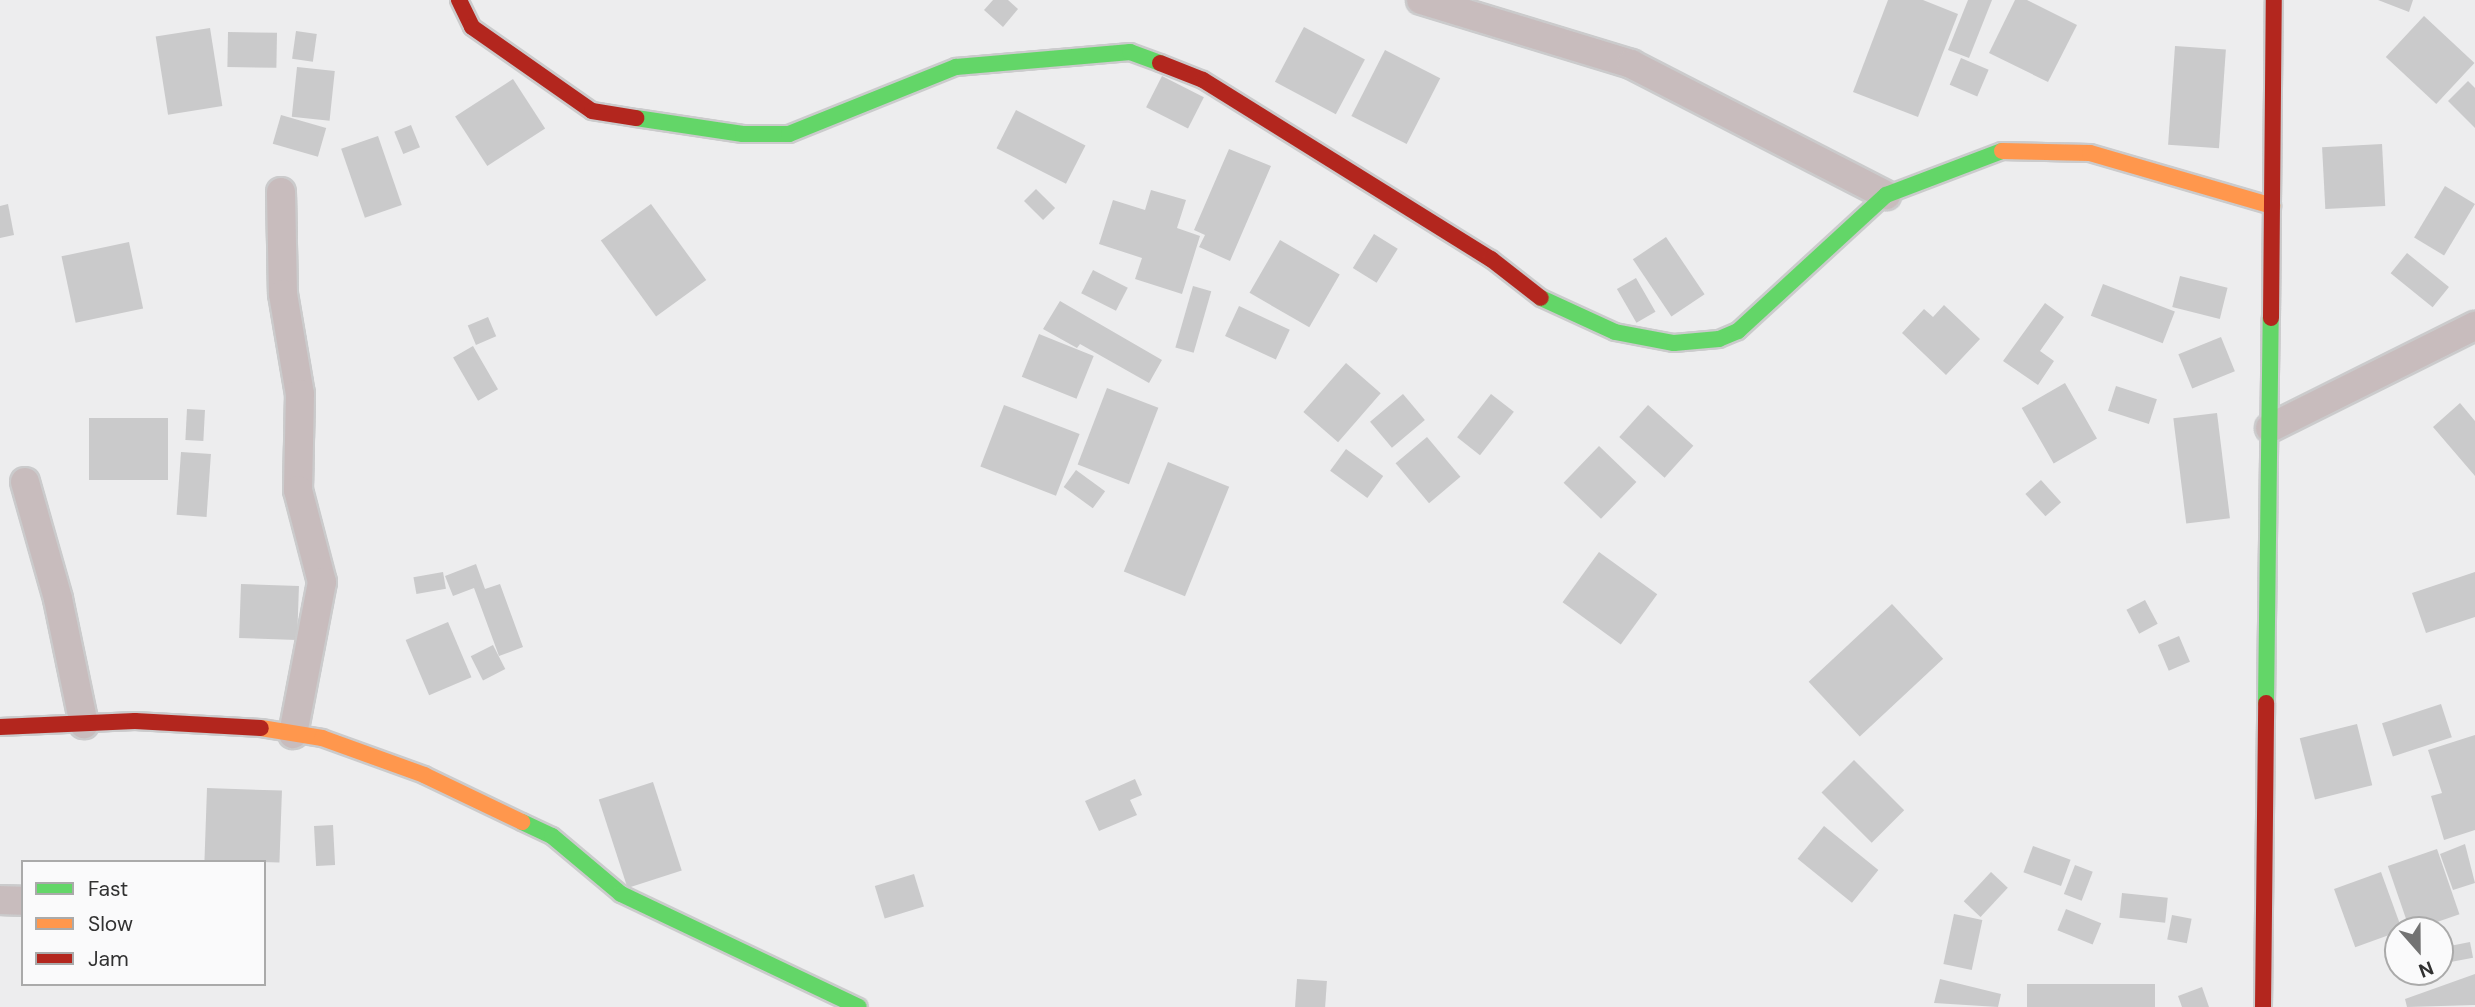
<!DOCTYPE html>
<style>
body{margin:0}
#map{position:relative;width:2475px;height:1007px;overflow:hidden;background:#ededee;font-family:"DM Sans",sans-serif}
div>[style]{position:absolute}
.building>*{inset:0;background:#cacacb;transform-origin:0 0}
.roads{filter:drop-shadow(2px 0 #cbcbcc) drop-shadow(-2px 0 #cbcbcc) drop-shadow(0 2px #cbcbcc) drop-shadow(0 -2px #cbcbcc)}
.street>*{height:28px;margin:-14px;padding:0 14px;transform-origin:14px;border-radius:14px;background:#c8bcbd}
.fast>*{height:16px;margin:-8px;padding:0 8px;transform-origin:8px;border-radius:8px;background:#63d668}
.slow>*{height:16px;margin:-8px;padding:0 8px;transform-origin:8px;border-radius:8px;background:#ff974d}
.jam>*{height:16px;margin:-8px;padding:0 8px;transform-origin:8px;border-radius:8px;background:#b3261e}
span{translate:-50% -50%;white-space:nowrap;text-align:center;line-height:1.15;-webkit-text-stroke:6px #fafafb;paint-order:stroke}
.legend{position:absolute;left:21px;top:860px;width:245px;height:126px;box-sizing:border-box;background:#fafafb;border:2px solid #aaa;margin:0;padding:9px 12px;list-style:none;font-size:21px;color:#313131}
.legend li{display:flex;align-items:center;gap:14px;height:35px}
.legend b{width:35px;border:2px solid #aaa}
.north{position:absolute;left:2384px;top:916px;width:70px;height:70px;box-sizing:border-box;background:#fafafb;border:2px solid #aaa;border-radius:50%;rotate:159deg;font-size:19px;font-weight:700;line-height:28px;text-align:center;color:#313131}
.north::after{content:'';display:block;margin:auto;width:24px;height:32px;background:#737373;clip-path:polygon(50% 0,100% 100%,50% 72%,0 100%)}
</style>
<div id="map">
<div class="building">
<div style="clip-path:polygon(993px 0,1008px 0,1018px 9px,1003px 27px,984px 10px)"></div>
<div style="clip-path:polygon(1888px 0,1923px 0,1958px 14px,1918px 117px,1853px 92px)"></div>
<div style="clip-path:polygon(1968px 0,1992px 0,1969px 58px,1948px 50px)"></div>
<div style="clip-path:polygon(2015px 0,2027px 0,2077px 25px,2048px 82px,1989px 53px)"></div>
<div style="clip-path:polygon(2378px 0,2413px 0,2409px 12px)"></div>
<div style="left:2424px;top:16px;width:69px;height:56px;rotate:43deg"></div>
<div style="left:1304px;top:27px;width:69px;height:62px;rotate:28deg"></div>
<div style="left:210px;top:28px;width:79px;height:55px;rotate:81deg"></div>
<div style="left:296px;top:31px;width:21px;height:28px;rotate:8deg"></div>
<div style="left:228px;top:32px;width:49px;height:35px;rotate:1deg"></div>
<div style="left:2175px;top:46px;width:51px;height:99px;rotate:4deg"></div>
<div style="left:1385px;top:50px;width:62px;height:74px;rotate:27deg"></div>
<div style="left:1961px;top:58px;width:30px;height:29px;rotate:23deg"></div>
<div style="left:297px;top:67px;width:38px;height:50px;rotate:6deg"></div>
<div style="left:1162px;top:76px;width:47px;height:35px;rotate:27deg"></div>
<div style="left:513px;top:79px;width:59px;height:69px;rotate:57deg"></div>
<div style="clip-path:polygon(2468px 81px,2475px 88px,2475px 128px,2448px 101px)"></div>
<div style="left:1016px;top:110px;width:78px;height:43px;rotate:27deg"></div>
<div style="left:281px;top:115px;width:47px;height:30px;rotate:16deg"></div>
<div style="left:411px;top:125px;width:24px;height:18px;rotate:68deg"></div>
<div style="left:378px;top:136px;width:73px;height:39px;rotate:71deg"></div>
<div style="left:2382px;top:144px;width:62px;height:60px;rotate:87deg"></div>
<div style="clip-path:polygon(1229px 149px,1271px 166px,1230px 261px,1199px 247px,1205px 235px,1194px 230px)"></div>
<div style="left:2445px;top:186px;width:35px;height:60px;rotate:31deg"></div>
<div style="left:1036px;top:189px;width:27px;height:17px;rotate:45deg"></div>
<div style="clip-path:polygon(1151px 190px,1186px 200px,1177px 228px,1200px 236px,1182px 294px,1135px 279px,1142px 258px,1099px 244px,1113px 200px,1145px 210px)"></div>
<div style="clip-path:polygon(8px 204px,14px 235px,0 238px,0 206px)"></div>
<div style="left:651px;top:204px;width:94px;height:62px;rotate:54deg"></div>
<div style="left:1374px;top:234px;width:28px;height:40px;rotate:32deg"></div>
<div style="left:1666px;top:237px;width:69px;height:40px;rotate:56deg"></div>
<div style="left:1280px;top:240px;width:69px;height:61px;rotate:30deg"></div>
<div style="left:129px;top:242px;width:68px;height:69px;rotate:78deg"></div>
<div style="left:2407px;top:253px;width:54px;height:26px;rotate:39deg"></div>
<div style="left:1093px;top:270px;width:39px;height:26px;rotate:27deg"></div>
<div style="left:2180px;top:276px;width:49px;height:32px;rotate:14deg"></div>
<div style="left:1636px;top:278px;width:39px;height:22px;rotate:60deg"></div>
<div style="left:2103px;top:284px;width:77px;height:34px;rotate:21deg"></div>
<div style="left:1193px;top:286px;width:19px;height:64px;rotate:16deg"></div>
<div style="clip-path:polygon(1060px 301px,1162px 360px,1149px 383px,1080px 344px,1077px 348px,1043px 329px)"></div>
<div style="clip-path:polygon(2045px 303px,2064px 317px,2040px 351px,2054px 361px,2038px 385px,2003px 361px)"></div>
<div style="clip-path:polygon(1944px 305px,1980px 339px,1946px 375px,1902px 333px,1924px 309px,1933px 317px)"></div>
<div style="left:1239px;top:306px;width:56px;height:33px;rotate:25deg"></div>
<div style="left:488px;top:317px;width:21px;height:22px;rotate:67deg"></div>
<div style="left:1039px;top:334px;width:59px;height:46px;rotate:22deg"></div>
<div style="left:2221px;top:337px;width:37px;height:46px;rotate:68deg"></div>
<div style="left:473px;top:346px;width:50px;height:23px;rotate:60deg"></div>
<div style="left:1346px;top:363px;width:46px;height:65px;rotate:41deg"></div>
<div style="left:2065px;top:383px;width:64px;height:50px;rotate:60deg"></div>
<div style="left:2116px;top:386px;width:43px;height:26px;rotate:18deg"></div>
<div style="left:1107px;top:388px;width:55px;height:82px;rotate:21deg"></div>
<div style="left:1403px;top:394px;width:34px;height:43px;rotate:50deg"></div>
<div style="left:1491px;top:394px;width:29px;height:55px;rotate:38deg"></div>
<div style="clip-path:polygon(2460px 403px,2475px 421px,2475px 476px,2433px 427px)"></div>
<div style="left:1004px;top:405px;width:81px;height:66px;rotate:21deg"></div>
<div style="left:1648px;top:405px;width:61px;height:43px;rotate:42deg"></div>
<div style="left:187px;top:409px;width:18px;height:31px;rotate:3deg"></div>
<div style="left:2217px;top:413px;width:106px;height:44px;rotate:83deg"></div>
<div style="left:89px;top:418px;width:79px;height:62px"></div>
<div style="left:1427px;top:437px;width:52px;height:41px;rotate:50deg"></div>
<div style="left:1599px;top:446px;width:52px;height:51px;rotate:44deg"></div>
<div style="left:1346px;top:449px;width:46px;height:27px;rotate:36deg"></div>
<div style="left:181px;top:452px;width:30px;height:63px;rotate:4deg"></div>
<div style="left:1168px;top:462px;width:66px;height:118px;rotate:22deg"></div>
<div style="left:1076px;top:470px;width:36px;height:21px;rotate:36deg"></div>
<div style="left:2041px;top:480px;width:30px;height:21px;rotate:48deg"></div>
<div style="left:1599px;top:552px;width:72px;height:62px;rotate:36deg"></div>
<div style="clip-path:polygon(476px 564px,485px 589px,500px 584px,523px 647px,499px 656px,474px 588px,453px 596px,445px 576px)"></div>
<div style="left:443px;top:572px;width:17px;height:30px;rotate:80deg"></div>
<div style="clip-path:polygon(2475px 572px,2475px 617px,2426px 633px,2412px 593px)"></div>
<div style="left:241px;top:584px;width:58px;height:54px;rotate:2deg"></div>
<div style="left:2145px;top:600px;width:27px;height:21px;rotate:62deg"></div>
<div style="left:1892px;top:604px;width:75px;height:114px;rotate:47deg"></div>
<div style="left:448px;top:622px;width:60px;height:46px;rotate:67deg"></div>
<div style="left:2179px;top:636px;width:28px;height:23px;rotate:67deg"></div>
<div style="left:493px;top:645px;width:27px;height:25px;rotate:63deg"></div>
<div style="left:2441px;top:704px;width:35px;height:62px;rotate:72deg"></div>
<div style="left:2357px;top:724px;width:63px;height:59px;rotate:76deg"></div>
<div style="clip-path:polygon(2475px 735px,2475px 830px,2444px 840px,2431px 796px,2442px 793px,2428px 750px)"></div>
<div style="left:1854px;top:760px;width:71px;height:46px;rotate:45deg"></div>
<div style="clip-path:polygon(1135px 779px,1142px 795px,1130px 800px,1137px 815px,1099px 831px,1085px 801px)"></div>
<div style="left:653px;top:782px;width:93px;height:57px;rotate:72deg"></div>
<div style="left:207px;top:788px;width:75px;height:72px;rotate:2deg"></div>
<div style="left:333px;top:825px;width:40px;height:19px;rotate:87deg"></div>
<div style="left:1824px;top:826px;width:70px;height:42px;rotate:39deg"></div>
<div style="clip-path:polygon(2465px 844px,2475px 883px,2453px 890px,2440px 854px)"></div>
<div style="left:2033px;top:846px;width:40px;height:28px;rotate:20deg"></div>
<div style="left:2437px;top:849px;width:69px;height:52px;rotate:71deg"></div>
<div style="left:2075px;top:865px;width:19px;height:31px;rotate:21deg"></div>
<div style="left:1991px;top:872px;width:23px;height:40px;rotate:43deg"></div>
<div style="left:2381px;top:872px;width:62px;height:50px;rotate:70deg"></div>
<div style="left:914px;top:874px;width:34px;height:41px;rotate:73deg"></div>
<div style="left:2122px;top:893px;width:46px;height:25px;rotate:6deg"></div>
<div style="left:2066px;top:909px;width:38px;height:23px;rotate:22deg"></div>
<div style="left:1954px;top:914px;width:29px;height:51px;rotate:12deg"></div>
<div style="left:2172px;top:915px;width:20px;height:25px;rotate:11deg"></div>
<div style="left:2470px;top:942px;width:16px;height:31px;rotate:79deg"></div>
<div style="clip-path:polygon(2475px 974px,2475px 1005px,2407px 1007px,2405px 999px)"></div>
<div style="left:1297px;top:979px;width:30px;height:28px;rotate:4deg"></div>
<div style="clip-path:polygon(1940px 979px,2001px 994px,1998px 1007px,1934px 1003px)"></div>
<div style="left:2027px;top:984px;width:128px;height:23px"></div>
<div style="clip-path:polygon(2202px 987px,2209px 1007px,2182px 1007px,2178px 996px)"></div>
</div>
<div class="roads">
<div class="street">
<div style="left:1421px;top:0;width:220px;rotate:16.9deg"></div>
<div style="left:1631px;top:64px;width:287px;rotate:27.2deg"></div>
<div style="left:281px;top:192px;width:102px;rotate:88.9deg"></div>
<div style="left:283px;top:294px;width:101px;rotate:80.4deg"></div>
<div style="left:300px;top:394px;width:96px;rotate:91.2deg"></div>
<div style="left:298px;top:490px;width:95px;rotate:75.4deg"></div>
<div style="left:322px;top:582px;width:155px;rotate:100.8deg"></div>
<div style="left:2270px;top:428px;width:229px;rotate:-26.5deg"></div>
<div style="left:25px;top:482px;width:122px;rotate:74.2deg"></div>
<div style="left:58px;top:599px;width:128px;rotate:78.3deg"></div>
<div style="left:0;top:900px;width:23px;rotate:2deg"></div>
</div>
<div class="fast">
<div style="left:636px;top:118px;width:108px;rotate:8.5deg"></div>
<div style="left:743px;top:134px;width:46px"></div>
<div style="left:789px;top:134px;width:180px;rotate:-21.9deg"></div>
<div style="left:956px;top:67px;width:175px;rotate:-4.9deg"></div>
<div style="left:1130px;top:52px;width:32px;rotate:20deg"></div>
<div style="left:1541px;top:298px;width:81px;rotate:24.7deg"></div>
<div style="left:1615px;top:332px;width:60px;rotate:10.6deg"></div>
<div style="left:1674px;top:343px;width:45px;rotate:-5.1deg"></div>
<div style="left:1719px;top:339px;width:21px;rotate:-23deg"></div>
<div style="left:1738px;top:331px;width:201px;rotate:-42.6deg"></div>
<div style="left:1886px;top:195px;width:124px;rotate:-20.8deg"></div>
<div style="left:2266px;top:703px;width:385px;rotate:-89.3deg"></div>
<div style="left:522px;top:822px;width:33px;rotate:25deg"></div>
<div style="left:552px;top:836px;width:90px;rotate:40deg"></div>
<div style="left:621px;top:894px;width:263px;rotate:25.4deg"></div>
</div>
<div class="slow">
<div style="left:2002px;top:151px;width:88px;rotate:1.3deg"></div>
<div style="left:2090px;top:153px;width:190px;rotate:16.2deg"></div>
<div style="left:261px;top:728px;width:62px;rotate:9.3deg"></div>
<div style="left:322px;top:738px;width:109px;rotate:19.9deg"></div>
<div style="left:424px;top:775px;width:109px;rotate:25.6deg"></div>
</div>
<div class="jam">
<div style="left:459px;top:0;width:30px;rotate:64deg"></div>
<div style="left:472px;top:27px;width:146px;rotate:35deg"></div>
<div style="left:592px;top:111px;width:45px;rotate:9deg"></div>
<div style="left:1160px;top:63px;width:46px;rotate:21.6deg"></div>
<div style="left:1203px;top:80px;width:339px;rotate:31.9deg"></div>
<div style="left:1491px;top:259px;width:63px;rotate:38deg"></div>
<div style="left:2271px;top:318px;width:318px;rotate:-89.5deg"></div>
<div style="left:0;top:727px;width:135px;rotate:-2.5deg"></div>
<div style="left:135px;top:721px;width:126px;rotate:3.2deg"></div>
<div style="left:2263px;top:1007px;width:304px;rotate:-89.4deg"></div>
</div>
</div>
<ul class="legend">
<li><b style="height:9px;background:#63d668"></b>Fast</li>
<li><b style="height:9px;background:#ff974d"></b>Slow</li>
<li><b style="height:9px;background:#b3261e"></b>Jam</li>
</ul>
<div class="north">N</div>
</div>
